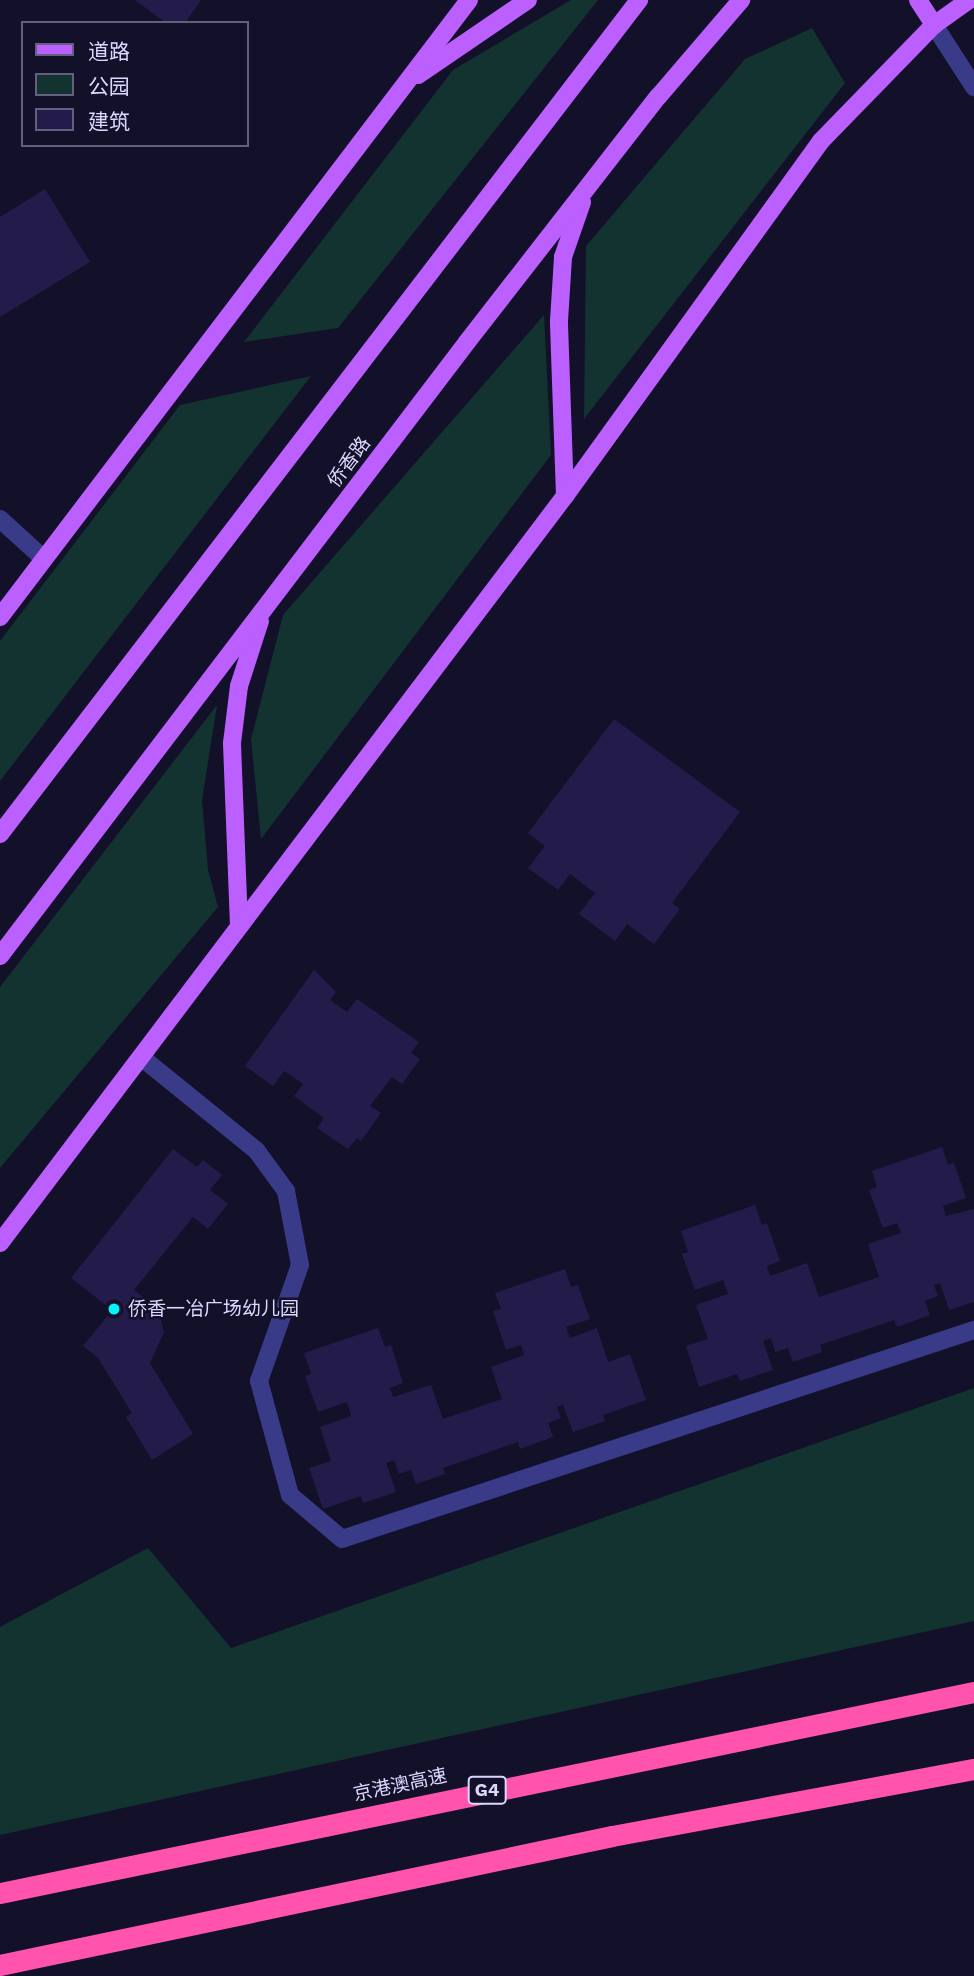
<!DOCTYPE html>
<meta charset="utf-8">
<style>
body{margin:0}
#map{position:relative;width:974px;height:1976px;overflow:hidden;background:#131029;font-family:"Work Sans","Noto Sans SC",sans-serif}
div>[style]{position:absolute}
.green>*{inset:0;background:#133330}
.building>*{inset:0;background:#231c4a}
.minor>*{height:18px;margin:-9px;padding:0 9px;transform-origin:9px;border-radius:9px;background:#3a3b88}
.major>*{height:18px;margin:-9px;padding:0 9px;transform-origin:9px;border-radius:9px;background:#bb5fff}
.highway>*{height:21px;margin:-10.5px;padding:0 10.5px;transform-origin:10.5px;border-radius:10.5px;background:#ff53ae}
.dots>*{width:19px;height:19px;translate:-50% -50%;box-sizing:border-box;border:4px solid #131029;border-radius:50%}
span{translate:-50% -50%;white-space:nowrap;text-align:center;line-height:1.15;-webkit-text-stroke:5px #131029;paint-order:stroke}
.shield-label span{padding:2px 5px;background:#131029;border:2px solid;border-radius:5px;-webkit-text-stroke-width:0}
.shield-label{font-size:18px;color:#dad8ff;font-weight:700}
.street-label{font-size:19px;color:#dad8ff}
.poi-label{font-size:19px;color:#dad8ff}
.left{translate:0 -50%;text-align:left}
.legend{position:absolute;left:21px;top:21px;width:228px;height:126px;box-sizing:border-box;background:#131029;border:2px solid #63607f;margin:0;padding:9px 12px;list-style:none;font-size:21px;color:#dad8ff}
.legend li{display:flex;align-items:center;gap:14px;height:35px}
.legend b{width:35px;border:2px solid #63607f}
</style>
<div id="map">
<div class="green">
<div style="clip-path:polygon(571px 0,598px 0,338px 328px,244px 342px,453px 70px)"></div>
<div style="clip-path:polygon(812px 28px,845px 83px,584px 419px,586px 246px,745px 59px)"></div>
<div style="clip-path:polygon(544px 315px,551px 455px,261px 839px,251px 739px,283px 615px)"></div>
<div style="clip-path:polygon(311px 376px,0 781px,0 641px,180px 405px)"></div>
<div style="clip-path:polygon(217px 705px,202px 800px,208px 870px,218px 907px,0 1168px,0 987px)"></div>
<div style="clip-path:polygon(974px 1388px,974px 1621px,0 1835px,0 1627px,148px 1548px,231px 1648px)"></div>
</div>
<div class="building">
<div style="clip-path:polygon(135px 0,201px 0,185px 23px,166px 23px)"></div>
<div style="clip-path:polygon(45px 189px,90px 262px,0 317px,0 217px)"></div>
<div style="clip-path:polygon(614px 719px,740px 812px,672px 903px,680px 909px,654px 944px,627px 924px,615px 941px,579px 914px,595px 893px,570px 874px,558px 890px,528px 868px,545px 846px,528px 833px)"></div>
<div style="clip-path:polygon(314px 970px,336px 992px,330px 1000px,347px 1012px,357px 999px,419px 1042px,411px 1053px,420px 1059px,402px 1084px,392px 1077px,370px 1106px,381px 1113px,361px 1141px,357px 1138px,348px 1149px,317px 1128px,324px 1118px,294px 1096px,303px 1084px,284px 1071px,273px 1086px,245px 1066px)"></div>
<div style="clip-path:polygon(942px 1147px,948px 1165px,954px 1163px,966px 1198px,943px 1206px,946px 1216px,974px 1209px,974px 1302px,949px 1310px,940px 1283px,934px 1285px,938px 1296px,925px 1301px,930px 1315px,897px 1327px,894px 1320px,820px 1345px,822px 1352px,793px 1362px,788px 1348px,775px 1352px,771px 1338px,763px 1341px,773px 1370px,740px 1381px,737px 1374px,699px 1387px,686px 1346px,708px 1339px,696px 1305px,728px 1294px,723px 1280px,695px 1290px,682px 1254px,688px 1252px,681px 1231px,755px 1205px,762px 1225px,767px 1223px,780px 1261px,767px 1266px,770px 1276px,807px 1263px,819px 1297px,879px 1277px,868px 1244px,901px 1233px,897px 1223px,883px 1228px,869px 1190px,877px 1187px,872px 1171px)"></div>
<div style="clip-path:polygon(173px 1149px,197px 1167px,203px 1160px,222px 1175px,210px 1190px,228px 1204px,208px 1229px,193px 1217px,134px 1290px,158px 1309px,164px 1332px,150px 1363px,193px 1434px,152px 1460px,126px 1417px,132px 1413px,98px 1358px,83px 1346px,112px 1310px,71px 1278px)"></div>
<div style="clip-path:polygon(565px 1269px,571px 1287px,578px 1285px,590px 1319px,566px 1327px,570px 1338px,597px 1328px,608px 1362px,630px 1354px,646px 1400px,603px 1415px,605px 1421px,573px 1432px,563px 1405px,557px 1407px,561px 1418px,548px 1423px,553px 1437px,520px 1449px,518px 1442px,443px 1468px,445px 1474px,416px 1484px,411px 1470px,399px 1474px,394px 1460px,386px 1463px,396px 1492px,363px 1503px,361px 1496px,323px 1509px,309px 1468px,331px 1461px,320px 1427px,351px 1416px,347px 1402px,318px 1412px,305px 1376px,311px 1374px,304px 1353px,378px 1328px,385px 1347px,391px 1345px,403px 1383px,390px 1388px,393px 1397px,431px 1385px,443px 1419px,502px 1399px,491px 1367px,524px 1355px,521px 1345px,506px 1350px,493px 1311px,501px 1309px,495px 1293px)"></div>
</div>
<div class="minor">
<div style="left:934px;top:25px;width:74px;rotate:57.2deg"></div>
<div style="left:0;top:519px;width:59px;rotate:42.3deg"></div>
<div style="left:141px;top:1057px;width:148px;rotate:39deg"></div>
<div style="left:256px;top:1150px;width:51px;rotate:53.8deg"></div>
<div style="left:286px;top:1191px;width:75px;rotate:79.3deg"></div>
<div style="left:300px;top:1265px;width:123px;rotate:109.5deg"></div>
<div style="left:259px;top:1381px;width:118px;rotate:74.8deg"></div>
<div style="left:290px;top:1495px;width:68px;rotate:40.2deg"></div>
<div style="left:342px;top:1539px;width:666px;rotate:-18.3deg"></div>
</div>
<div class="major">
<div style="left:918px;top:0;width:30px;rotate:57deg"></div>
<div style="left:418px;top:75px;width:133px;rotate:-34.3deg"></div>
<div style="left:565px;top:496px;width:175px;rotate:-92deg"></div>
<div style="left:559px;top:321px;width:64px;rotate:-86.4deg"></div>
<div style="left:563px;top:257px;width:58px;rotate:-70.9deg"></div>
<div style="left:0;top:617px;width:775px;rotate:-52.76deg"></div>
<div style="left:0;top:834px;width:1051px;rotate:-52.54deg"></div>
<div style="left:239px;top:926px;width:183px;rotate:-92.2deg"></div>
<div style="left:232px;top:743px;width:57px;rotate:-83deg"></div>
<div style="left:239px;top:686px;width:68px;rotate:-72.1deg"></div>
<div style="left:0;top:956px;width:771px;rotate:-52.74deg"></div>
<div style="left:467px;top:342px;width:311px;rotate:-52.1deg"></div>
<div style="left:658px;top:97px;width:128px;rotate:-49.4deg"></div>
<div style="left:0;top:1243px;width:937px;rotate:-52.9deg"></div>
<div style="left:565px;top:496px;width:438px;rotate:-54.2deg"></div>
<div style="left:821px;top:141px;width:162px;rotate:-45.8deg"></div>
<div style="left:934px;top:25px;width:43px;rotate:-35.5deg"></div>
</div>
<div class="highway">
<div style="left:0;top:1893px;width:995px;rotate:-11.66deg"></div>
<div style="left:0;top:1965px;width:625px;rotate:-11.9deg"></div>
<div style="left:612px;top:1836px;width:368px;rotate:-10.5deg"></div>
</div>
<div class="dots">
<div style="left:114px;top:1309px;background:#04f3ff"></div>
</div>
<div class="shield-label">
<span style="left:487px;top:1790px">G4</span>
</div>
<div class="street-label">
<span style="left:349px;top:462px;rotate:-53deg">侨香路</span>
<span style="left:400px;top:1785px;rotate:-12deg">京港澳高速</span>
</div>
<div class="poi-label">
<span class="left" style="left:128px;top:1309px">侨香一冶广场幼儿园</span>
</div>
<ul class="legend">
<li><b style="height:9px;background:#bb5fff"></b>道路</li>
<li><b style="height:19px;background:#133330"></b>公园</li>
<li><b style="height:19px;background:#231c4a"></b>建筑</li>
</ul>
</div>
